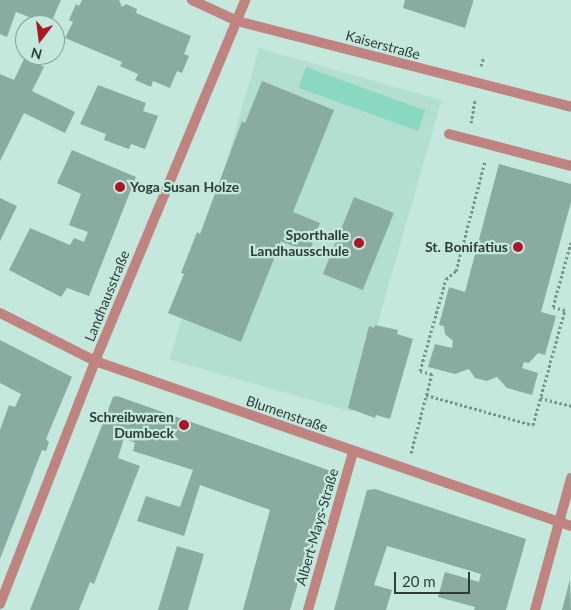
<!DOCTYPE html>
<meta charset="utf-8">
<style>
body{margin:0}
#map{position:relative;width:571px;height:610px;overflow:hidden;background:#c5e8dd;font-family:Lato,sans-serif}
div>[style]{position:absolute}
.built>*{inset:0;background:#b3dfd1;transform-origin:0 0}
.green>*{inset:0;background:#8ad8c2;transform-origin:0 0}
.building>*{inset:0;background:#8aaba1;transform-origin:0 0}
.path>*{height:3px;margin-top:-1.5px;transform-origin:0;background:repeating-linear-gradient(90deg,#79928a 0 2.5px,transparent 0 5px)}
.service>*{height:10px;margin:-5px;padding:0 5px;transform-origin:5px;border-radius:5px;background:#bf8480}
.pedestrian>*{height:10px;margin:-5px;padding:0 5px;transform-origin:5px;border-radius:5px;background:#bf8480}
.minor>*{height:10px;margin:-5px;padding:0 5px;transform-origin:5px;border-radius:5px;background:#bf8480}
.dots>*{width:14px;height:14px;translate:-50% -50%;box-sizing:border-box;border:2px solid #c5e8dd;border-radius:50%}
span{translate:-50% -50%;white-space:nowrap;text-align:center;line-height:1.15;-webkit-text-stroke:4.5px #c5e8dd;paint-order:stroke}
.street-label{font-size:14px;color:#2e3c38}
.poi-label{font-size:14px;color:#2e3c38;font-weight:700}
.left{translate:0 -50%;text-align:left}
.right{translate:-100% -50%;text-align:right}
.north{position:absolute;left:15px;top:15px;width:50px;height:50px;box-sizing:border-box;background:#c5e8dd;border:1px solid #89a39b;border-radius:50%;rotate:195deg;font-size:14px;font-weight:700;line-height:20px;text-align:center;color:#2e3c38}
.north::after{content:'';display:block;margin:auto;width:18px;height:22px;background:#ac1726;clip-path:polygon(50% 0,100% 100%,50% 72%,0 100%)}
.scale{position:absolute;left:394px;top:572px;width:76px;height:22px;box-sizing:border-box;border:2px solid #2e3c38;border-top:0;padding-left:6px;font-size:15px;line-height:18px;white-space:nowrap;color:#2e3c38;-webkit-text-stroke:4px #c5e8dd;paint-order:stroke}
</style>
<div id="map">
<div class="built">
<div style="left:259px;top:48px;width:190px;height:324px;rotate:16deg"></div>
</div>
<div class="green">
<div style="left:306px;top:67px;width:127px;height:22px;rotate:20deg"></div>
</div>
<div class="building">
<div style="clip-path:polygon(0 0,61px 0,50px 25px,16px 12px,7px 37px,0 34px)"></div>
<div style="clip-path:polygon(82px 0,119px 0,122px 7px,126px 4px,137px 9px,136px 13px,191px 36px,184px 54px,189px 56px,182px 73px,177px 71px,170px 88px,153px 81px,151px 87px,135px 80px,138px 74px,120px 66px,122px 62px,65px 38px,73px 22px,69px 20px,76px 4px,79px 6px)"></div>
<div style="clip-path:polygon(405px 0,473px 0,473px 2px,465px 28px,403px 8px)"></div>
<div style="clip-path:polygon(25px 57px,44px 67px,32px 91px,75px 112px,65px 133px,24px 113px,0 161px,0 74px,14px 80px)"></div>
<div style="clip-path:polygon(262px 81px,334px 110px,293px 212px,320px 223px,309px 253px,281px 241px,241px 342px,168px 313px,184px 274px,181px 273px,197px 232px,200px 234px,242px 121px,245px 123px)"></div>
<div style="clip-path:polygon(98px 85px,146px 103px,143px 111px,158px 116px,145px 149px,131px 144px,129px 149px,104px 140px,106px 134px,80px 124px)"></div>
<div style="clip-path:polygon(72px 150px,136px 177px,89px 296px,67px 288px,61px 297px,9px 270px,30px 228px,70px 245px,74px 238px,84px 242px,88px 232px,69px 225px,81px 194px,57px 183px)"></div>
<div style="clip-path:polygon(499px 164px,571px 184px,571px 202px,541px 312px,556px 316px,545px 355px,538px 353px,529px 363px,524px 362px,522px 368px,538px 373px,532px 395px,507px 388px,497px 377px,487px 381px,475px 378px,469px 369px,455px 374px,428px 367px,435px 344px,452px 348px,453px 341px,445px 334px,444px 326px,439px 325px,449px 287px,465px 292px)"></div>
<div style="left:354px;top:197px;width:43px;height:83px;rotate:22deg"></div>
<div style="clip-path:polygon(0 198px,17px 206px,0 241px)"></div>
<div style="clip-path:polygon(375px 325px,398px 330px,397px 334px,413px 339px,390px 419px,376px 415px,375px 418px,348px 408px,369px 326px,374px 328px)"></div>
<div style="clip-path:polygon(0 340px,72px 377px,46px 439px,49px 442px,46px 451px,42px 450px,0 559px,0 430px,9px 405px,15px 407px,21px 394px,0 383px)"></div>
<div style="clip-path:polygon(117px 396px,331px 471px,290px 610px,243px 610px,270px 510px,200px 485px,184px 536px,137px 521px,146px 496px,180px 507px,193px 470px,133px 451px,135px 443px,124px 438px,118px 458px,140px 466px,94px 584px,90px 582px,79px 610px,30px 610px,113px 397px)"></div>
<div style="clip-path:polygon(375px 489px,526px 539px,506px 610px,474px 610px,475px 607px,438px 597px,445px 572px,479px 582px,481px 574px,387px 546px,374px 585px,392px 590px,386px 610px,334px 610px,367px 490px)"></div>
<div style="clip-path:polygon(177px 546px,204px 554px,188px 610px,158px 610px)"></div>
<div style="clip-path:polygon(570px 579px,571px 610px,562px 610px)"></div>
</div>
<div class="path">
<div style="left:481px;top:66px;width:10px;rotate:-73deg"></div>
<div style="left:471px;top:123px;width:23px;rotate:-80deg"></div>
<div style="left:426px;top:395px;width:111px;rotate:15.7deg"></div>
<div style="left:533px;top:425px;width:119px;rotate:-74.5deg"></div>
<div style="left:565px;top:310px;width:12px;rotate:-166deg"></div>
<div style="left:553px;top:307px;width:67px;rotate:-74.5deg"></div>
<div style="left:540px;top:398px;width:32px;rotate:14deg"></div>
<div style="left:411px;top:453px;width:82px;rotate:-75.1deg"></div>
<div style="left:432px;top:374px;width:12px;rotate:-166deg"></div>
<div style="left:420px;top:371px;width:96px;rotate:-74.2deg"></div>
<div style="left:446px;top:279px;width:13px;rotate:-39deg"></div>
<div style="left:456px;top:271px;width:114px;rotate:-75.2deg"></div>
</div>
<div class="service">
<div style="left:449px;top:134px;width:126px;rotate:14.7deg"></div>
</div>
<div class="pedestrian">
<div style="left:237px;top:21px;width:345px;rotate:14.4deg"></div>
</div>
<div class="minor">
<div style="left:192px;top:0;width:50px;rotate:25deg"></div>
<div style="left:0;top:313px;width:106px;rotate:26.8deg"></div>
<div style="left:95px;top:361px;width:504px;rotate:19.12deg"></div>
<div style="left:0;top:604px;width:261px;rotate:-68.6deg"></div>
<div style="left:95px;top:361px;width:391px;rotate:-67.4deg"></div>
<div style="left:308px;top:610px;width:164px;rotate:-74.1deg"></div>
<div style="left:535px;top:610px;width:137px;rotate:-74.7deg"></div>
</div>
<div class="dots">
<div style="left:120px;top:187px;background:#ac1726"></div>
<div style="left:359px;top:243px;background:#ac1726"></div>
<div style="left:518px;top:247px;background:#ac1726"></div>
<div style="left:184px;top:425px;background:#ac1726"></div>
</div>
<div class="street-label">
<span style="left:383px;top:45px;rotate:15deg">Kaiserstraße</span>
<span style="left:107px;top:296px;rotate:-68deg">Landhausstraße</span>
<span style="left:287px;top:414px;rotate:19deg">Blumenstraße</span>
<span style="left:317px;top:527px;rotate:-74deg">Albert-Mays-Straße</span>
</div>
<div class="poi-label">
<span class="left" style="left:130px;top:187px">Yoga Susan Holze</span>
<span class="right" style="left:349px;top:243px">Sporthalle<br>Landhausschule</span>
<span class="right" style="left:508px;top:247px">St. Bonifatius</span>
<span class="right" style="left:174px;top:425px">Schreibwaren<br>Dumbeck</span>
</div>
<div class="north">N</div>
<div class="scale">20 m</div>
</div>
